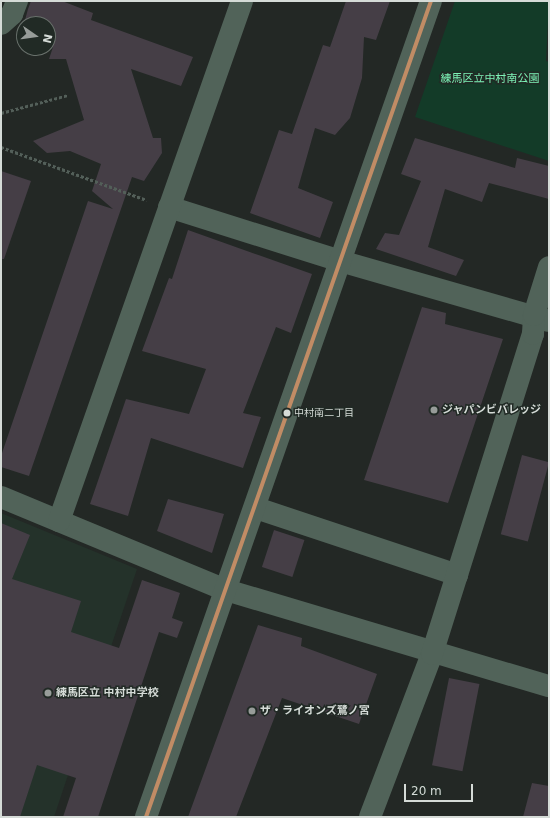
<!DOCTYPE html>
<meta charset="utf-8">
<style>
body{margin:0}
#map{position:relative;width:550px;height:818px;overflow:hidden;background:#232825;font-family:"DejaVu Sans","Noto Sans JP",sans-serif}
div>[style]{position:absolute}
.built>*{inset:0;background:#24322a}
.green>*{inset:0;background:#133b28}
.building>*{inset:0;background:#453e46;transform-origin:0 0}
.path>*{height:2.5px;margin-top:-1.25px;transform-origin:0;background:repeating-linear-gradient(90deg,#535f59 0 3px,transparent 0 5px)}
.minor>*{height:22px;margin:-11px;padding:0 11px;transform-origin:11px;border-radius:11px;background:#516359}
.bus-1>*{height:4px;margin:-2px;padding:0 2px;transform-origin:2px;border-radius:2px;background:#c18c65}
.dots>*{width:11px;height:11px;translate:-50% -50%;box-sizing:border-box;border:2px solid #212a25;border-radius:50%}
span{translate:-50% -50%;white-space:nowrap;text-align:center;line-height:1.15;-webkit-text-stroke:3px #212a25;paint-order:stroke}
.bus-label{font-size:10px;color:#d5dbd7}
.left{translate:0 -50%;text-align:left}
.park-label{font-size:11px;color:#7cf3b6}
.poi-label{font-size:11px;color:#d5dbd7;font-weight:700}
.frame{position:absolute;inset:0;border:2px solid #d5dbd7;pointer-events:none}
.north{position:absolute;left:16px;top:16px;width:40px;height:40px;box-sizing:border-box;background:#212a25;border:1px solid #69716c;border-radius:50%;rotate:103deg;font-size:11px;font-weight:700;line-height:16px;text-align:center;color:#d5dbd7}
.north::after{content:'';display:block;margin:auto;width:14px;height:18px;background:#979c99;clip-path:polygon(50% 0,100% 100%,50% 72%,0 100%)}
.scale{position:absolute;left:404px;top:784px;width:69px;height:18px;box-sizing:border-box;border:2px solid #d5dbd7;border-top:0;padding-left:5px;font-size:12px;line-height:14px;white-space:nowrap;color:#d5dbd7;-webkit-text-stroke:3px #212a25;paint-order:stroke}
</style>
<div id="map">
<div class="built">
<div style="clip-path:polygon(1px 513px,137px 569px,54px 817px,1px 817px)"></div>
</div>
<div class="green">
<div style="clip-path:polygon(455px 1px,549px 1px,546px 61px,549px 62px,549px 161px,415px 117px)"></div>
</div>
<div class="building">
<div style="clip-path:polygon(31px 1px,62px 1px,93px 13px,91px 20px,193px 57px,181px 86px,131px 69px,153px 138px,161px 138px,162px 153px,144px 181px,132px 177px,29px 476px,1px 467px,1px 456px,88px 201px,113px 209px,92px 191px,101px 164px,70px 151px,47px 153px,33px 141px,84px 120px,66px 59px,49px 59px,53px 47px,48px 45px,48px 24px,24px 24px,24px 36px,21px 35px,28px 9px)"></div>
<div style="clip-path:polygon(346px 1px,390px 1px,376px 40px,364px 37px,362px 78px,350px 118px,335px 135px,315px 128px,298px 188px,333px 202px,320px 238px,250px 213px,279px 130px,292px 134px,323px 45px,330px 47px)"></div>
<div style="clip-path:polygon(415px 138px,515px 168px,517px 158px,549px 166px,549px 199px,489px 183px,482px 202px,445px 189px,428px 247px,464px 260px,456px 276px,376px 249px,385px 233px,399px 235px,421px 181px,401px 174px)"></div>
<div style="clip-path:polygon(1px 171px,31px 181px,4px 259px,1px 259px)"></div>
<div style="clip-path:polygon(188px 230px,312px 274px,291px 333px,276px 327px,243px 413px,261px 417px,243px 468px,151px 438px,128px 516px,90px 504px,126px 399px,189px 414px,206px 369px,142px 351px,169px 278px,172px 279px)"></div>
<div style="clip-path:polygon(422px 307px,446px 313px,445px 324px,503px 339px,448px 503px,364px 480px)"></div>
<div style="left:522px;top:455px;width:28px;height:82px;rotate:15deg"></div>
<div style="clip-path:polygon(168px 499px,224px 514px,212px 553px,157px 531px)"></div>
<div style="clip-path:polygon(1px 523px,30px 535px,12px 579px,81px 601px,71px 632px,119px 648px,142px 580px,180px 593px,172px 618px,183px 622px,177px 638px,159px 632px,98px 817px,63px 817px,76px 778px,37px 765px,20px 817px,1px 817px)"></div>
<div style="left:274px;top:530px;width:32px;height:39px;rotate:18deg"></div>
<div style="clip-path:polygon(258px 625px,302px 638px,301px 646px,377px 674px,359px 724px,282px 698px,236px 817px,188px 817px)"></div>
<div style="left:449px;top:678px;width:31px;height:89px;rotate:11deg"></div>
<div style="clip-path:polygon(532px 783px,549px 786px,549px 817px,523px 817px)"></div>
</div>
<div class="path">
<div style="left:1px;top:113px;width:69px;rotate:-15deg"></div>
<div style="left:1px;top:147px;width:155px;rotate:20deg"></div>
</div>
<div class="minor">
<div style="left:1px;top:24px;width:15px;rotate:-42deg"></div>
<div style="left:12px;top:14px;width:14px;rotate:-69deg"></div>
<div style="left:169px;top:207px;width:179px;rotate:17.5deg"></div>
<div style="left:340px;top:261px;width:217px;rotate:16deg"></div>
<div style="left:1px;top:497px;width:243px;rotate:22.5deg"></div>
<div style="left:226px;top:590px;width:337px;rotate:16.6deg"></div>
<div style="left:256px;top:508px;width:212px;rotate:18.4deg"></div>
<div style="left:59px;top:521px;width:551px;rotate:-70.61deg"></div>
<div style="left:146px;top:817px;width:864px;rotate:-70.75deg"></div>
<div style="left:370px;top:817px;width:174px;rotate:-69.2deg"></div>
<div style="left:432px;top:654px;width:336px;rotate:-72.5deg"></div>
<div style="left:533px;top:334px;width:19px;rotate:-87deg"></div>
<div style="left:534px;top:315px;width:50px;rotate:-72.6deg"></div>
</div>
<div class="bus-1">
<div style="left:146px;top:817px;width:864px;rotate:-70.75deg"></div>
</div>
<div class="dots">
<div style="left:434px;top:410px;background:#979c99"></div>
<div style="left:287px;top:413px;background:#d5dbd7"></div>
<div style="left:48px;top:693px;background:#979c99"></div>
<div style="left:252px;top:711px;background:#979c99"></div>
</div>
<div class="bus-label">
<span class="left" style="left:294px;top:413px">中村南二丁目</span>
</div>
<div class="park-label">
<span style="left:490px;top:79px">練馬区立中村南公園</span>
</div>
<div class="poi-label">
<span class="left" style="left:442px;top:410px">ジャパンビバレッジ</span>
<span class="left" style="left:56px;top:693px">練馬区立 中村中学校</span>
<span class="left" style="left:260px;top:711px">ザ・ライオンズ鷺ノ宮</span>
</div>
<div class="frame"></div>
<div class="north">N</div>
<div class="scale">20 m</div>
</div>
